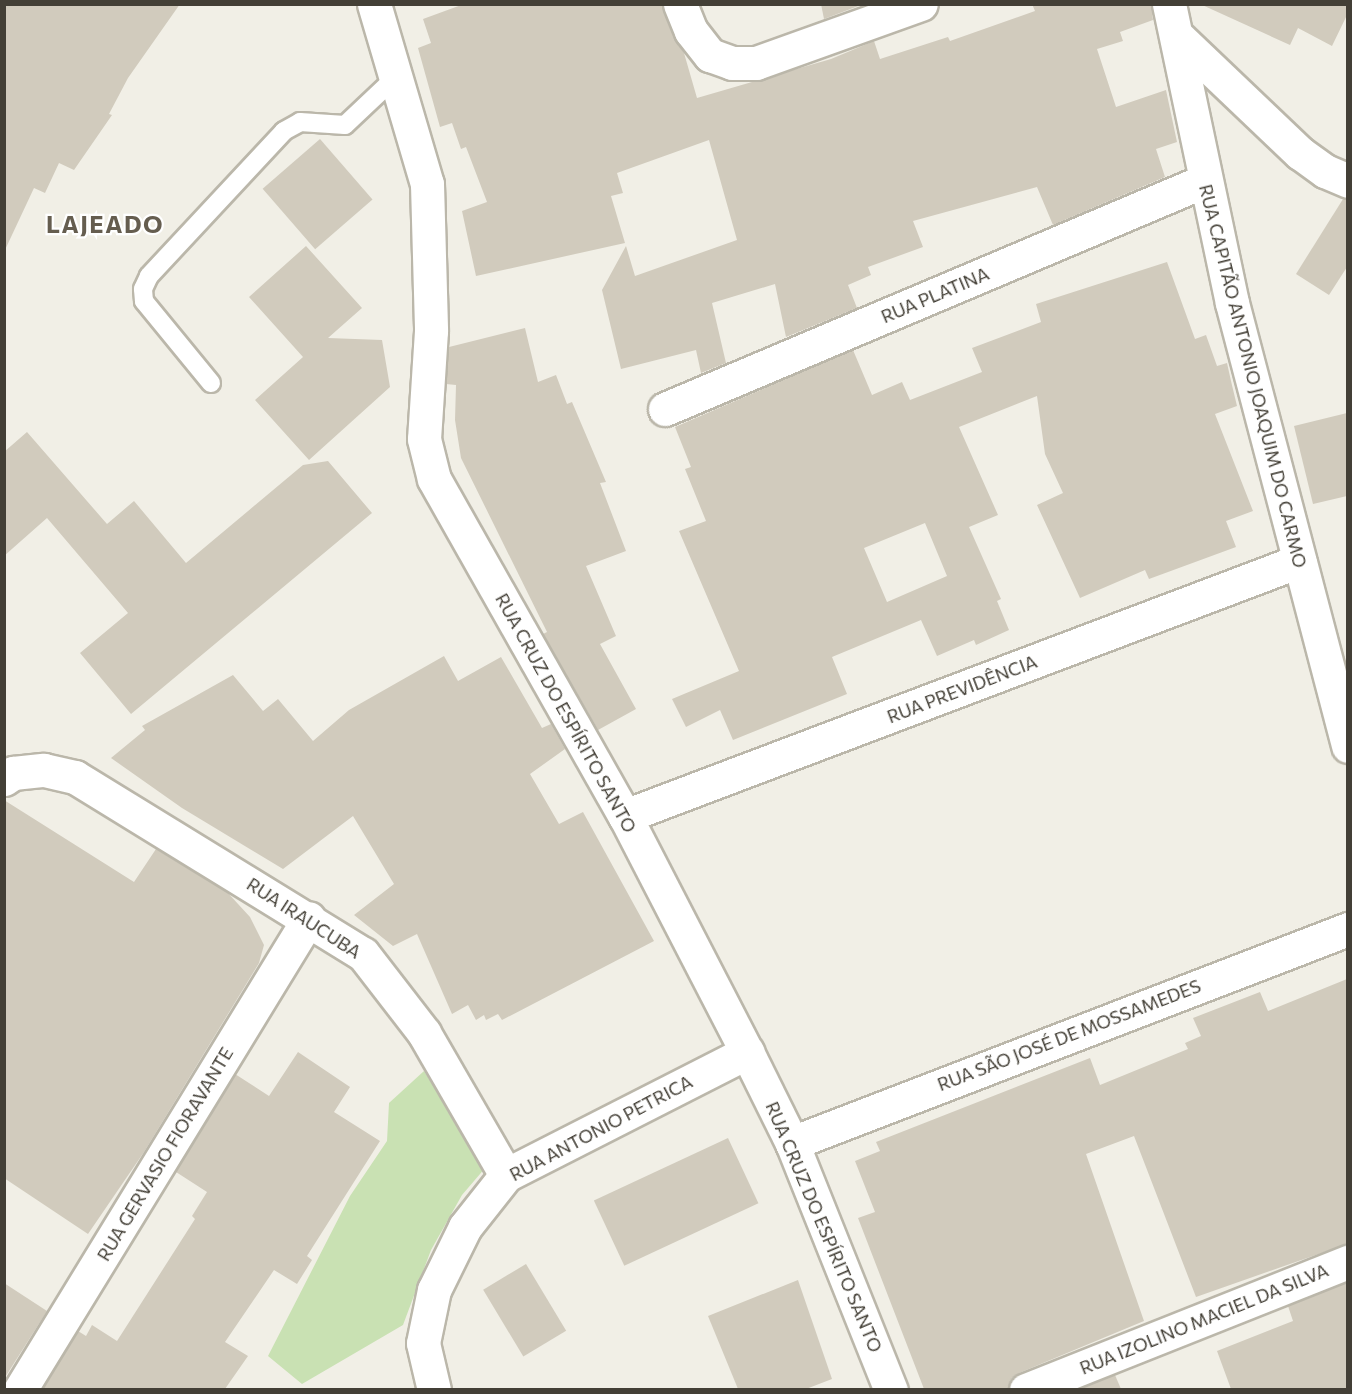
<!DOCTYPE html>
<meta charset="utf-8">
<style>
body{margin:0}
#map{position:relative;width:1352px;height:1394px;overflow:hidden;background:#f1efe6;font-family:Commissioner,sans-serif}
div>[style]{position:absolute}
.green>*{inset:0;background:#c9e1b3}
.building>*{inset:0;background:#d1cbbd;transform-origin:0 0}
.roads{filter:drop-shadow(2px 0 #bbb7aa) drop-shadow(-2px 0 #bbb7aa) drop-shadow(0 2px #bbb7aa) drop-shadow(0 -2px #bbb7aa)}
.lane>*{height:18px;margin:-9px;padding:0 9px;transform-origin:9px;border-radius:9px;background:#fff}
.street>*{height:33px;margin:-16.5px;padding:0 16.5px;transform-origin:16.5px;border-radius:16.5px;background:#fff}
span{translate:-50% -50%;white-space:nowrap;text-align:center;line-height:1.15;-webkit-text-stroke:4.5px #fff;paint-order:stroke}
.street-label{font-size:18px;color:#433f36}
.district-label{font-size:24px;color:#655d4f;font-weight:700;letter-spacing:1.5px}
.frame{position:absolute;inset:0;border:6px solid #433f36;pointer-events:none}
</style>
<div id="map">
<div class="green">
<div style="clip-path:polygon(424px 1071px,486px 1167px,462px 1195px,431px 1250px,403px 1325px,302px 1384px,268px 1356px,350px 1196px,387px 1141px,389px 1103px)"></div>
</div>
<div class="building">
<div style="clip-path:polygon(4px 4px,180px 4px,128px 78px,109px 114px,112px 115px,74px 170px,59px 163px,45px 193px,34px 188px,4px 252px)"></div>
<div style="clip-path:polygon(464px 4px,662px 4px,674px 38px,684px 53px,697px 98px,831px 59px,874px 41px,880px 59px,948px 37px,950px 41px,1035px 11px,1032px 4px,1151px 4px,1153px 20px,1120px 32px,1123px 41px,1097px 49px,1116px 107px,1166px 90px,1177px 142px,1156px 149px,1165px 177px,1053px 225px,1037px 187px,913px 221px,923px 247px,868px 267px,871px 275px,848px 285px,857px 308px,786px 337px,775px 284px,712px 303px,726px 363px,701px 373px,696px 350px,621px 369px,602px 290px,626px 246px,635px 276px,737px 240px,709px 140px,617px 173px,623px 193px,611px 196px,625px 243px,476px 276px,462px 211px,487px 202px,466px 147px,461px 149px,452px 123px,440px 127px,418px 48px,431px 43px,423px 19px)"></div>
<div style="clip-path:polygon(821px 4px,861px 4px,861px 5px,824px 19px)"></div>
<div style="clip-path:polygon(1200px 4px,1347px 4px,1347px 15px,1332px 46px,1298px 28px,1290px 45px)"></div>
<div style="left:320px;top:139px;width:80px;height:76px;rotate:49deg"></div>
<div style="clip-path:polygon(1343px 199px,1347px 199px,1347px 267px,1329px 295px,1296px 274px)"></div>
<div style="clip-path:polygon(306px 246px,362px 308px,328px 338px,382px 340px,390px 387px,309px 460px,255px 400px,303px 357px,249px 297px)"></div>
<div style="clip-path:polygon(evenodd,1167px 262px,1195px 339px,1206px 335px,1217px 366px,1227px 363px,1231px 381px,1237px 406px,1215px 414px,1253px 511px,1226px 521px,1236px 547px,1149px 579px,1145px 570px,1080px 598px,1037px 505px,1063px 493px,1045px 454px,1037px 396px,959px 427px,998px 515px,969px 527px,1001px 599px,997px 601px,1009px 630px,976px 645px,974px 640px,937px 656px,921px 620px,832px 657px,847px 694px,733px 740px,720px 710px,686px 727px,672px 699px,739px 671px,679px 531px,706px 521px,685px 469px,691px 467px,675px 427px,853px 350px,872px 395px,902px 382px,910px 400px,982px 372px,972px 348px,1041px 322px,1036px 304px,1167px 262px,925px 523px,947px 576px,887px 602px,864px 548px,925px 523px)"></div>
<div style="clip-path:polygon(525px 328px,538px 382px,556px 375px,567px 404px,572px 402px,606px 482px,600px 483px,626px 551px,586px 566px,616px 636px,600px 644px,636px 709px,598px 730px,543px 634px,547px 632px,461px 458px,455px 420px,456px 385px,446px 384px,449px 347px)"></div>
<div style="clip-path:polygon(1347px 413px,1347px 496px,1313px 504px,1294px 426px)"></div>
<div style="clip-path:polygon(27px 432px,107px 524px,134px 501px,186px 563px,303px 465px,328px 461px,372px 513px,131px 714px,80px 653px,128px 613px,47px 518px,4px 556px,4px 452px)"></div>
<div style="clip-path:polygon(444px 656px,458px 681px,501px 657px,542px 728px,551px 724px,565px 749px,530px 774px,559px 824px,583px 812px,654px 941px,502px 1020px,498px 1014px,486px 1020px,484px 1015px,476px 1020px,468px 1005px,452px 1014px,417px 934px,393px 946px,354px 915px,394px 884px,353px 816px,283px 869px,182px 808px,111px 758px,145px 730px,142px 726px,233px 675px,263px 711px,278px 699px,313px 741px,349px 710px)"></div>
<div style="clip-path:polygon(4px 800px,134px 882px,156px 849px,227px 892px,250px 917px,264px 945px,259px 963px,144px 1152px,88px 1234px,4px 1178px)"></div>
<div style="clip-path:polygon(1347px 979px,1347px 1244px,1196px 1297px,1134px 1136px,1086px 1154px,1144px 1321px,1019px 1373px,1011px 1379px,1008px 1389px,924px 1389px,858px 1218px,875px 1212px,855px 1161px,880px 1151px,876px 1142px,1090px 1058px,1100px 1085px,1188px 1049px,1185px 1043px,1201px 1036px,1193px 1018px,1260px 992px,1268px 1011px)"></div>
<div style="clip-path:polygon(298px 1052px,350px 1087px,334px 1112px,380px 1141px,307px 1256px,312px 1260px,297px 1284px,274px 1270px,225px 1342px,248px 1356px,225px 1389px,42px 1389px,78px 1331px,86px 1336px,92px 1325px,117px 1341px,195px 1219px,192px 1216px,207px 1192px,176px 1172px,235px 1074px,269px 1096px)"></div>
<div style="left:728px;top:1138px;width:72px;height:148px;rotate:65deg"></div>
<div style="left:526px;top:1264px;width:78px;height:50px;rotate:59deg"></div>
<div style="clip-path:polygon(798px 1280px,832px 1379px,806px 1389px,738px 1389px,708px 1316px)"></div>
<div style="clip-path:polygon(1347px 1282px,1347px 1389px,1231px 1389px,1217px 1351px,1293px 1321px,1288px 1306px)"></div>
<div style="clip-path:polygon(4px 1283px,47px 1311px,4px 1379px)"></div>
<div style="clip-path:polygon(1115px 1375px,1121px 1389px,1078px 1389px)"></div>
</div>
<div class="roads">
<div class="lane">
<div style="left:211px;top:383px;width:106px;rotate:-129.3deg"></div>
<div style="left:144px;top:301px;width:12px;rotate:-95deg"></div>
<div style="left:143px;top:289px;width:14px;rotate:-65deg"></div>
<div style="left:149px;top:276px;width:198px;rotate:-47deg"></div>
<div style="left:284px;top:131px;width:18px;rotate:-29deg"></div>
<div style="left:300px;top:122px;width:45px;rotate:3.8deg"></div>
<div style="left:345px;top:125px;width:71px;rotate:-43.3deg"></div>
</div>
<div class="street">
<div style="left:374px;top:4px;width:188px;rotate:73.6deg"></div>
<div style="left:427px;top:184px;width:147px;rotate:88.4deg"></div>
<div style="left:431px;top:331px;width:108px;rotate:93.7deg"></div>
<div style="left:424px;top:439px;width:41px;rotate:76deg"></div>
<div style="left:434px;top:479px;width:387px;rotate:60.5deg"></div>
<div style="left:625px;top:816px;width:266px;rotate:62.7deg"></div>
<div style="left:747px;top:1052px;width:102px;rotate:63.7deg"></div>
<div style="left:792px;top:1143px;width:266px;rotate:68.2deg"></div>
<div style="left:680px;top:4px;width:29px;rotate:68deg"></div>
<div style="left:691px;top:31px;width:31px;rotate:52deg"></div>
<div style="left:710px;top:55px;width:23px;rotate:20deg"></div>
<div style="left:732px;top:63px;width:24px"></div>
<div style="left:756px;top:63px;width:175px;rotate:-19.7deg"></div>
<div style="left:1169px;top:4px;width:306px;rotate:78.1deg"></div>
<div style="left:1232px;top:303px;width:458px;rotate:75.3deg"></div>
<div style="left:1177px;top:36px;width:170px;rotate:43.6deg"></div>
<div style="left:1300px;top:153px;width:31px;rotate:36deg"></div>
<div style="left:1325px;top:171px;width:25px;rotate:23deg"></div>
<div style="left:665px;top:409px;width:585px;rotate:-22.93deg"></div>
<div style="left:4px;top:779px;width:11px;rotate:-34deg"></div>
<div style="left:13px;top:773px;width:31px;rotate:-6deg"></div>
<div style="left:44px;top:770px;width:32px;rotate:13deg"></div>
<div style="left:75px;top:777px;width:338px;rotate:31.6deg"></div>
<div style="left:363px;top:954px;width:100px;rotate:52.3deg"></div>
<div style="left:424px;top:1033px;width:164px;rotate:60deg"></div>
<div style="left:625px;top:816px;width:721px;rotate:-20.72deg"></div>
<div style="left:792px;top:1143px;width:596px;rotate:-21.05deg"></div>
<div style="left:20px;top:1390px;width:553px;rotate:-58.52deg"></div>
<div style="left:434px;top:1390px;width:48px;rotate:-103.2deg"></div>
<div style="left:423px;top:1343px;width:54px;rotate:-78.3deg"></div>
<div style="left:434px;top:1290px;width:70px;rotate:-63.8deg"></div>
<div style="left:465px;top:1227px;width:66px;rotate:-51.7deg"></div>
<div style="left:506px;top:1175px;width:271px;rotate:-27deg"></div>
<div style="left:1026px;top:1390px;width:347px;rotate:-21.7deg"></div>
</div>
</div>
<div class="street-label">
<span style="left:935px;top:295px;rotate:-23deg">RUA PLATINA</span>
<span style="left:1253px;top:376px;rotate:76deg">RUA CAPITÃO ANTONIO JOAQUIM DO CARMO</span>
<span style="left:962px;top:689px;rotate:-21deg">RUA PREVIDÊNCIA</span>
<span style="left:566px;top:713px;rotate:61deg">RUA CRUZ DO ESPÍRITO SANTO</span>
<span style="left:304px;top:918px;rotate:33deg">RUA IRAUCUBA</span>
<span style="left:1069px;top:1035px;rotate:-21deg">RUA SÃO JOSÉ DE MOSSAMEDES</span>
<span style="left:601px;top:1128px;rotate:-28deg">RUA ANTONIO PETRICA</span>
<span style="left:165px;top:1154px;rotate:-59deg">RUA GERVASIO FIORAVANTE</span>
<span style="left:824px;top:1227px;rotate:67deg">RUA CRUZ DO ESPÍRITO SANTO</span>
<span style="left:1204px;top:1319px;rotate:-22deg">RUA IZOLINO MACIEL DA SILVA</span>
</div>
<div class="district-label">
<span style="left:105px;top:224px">LAJEADO</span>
</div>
<div class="frame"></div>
</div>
